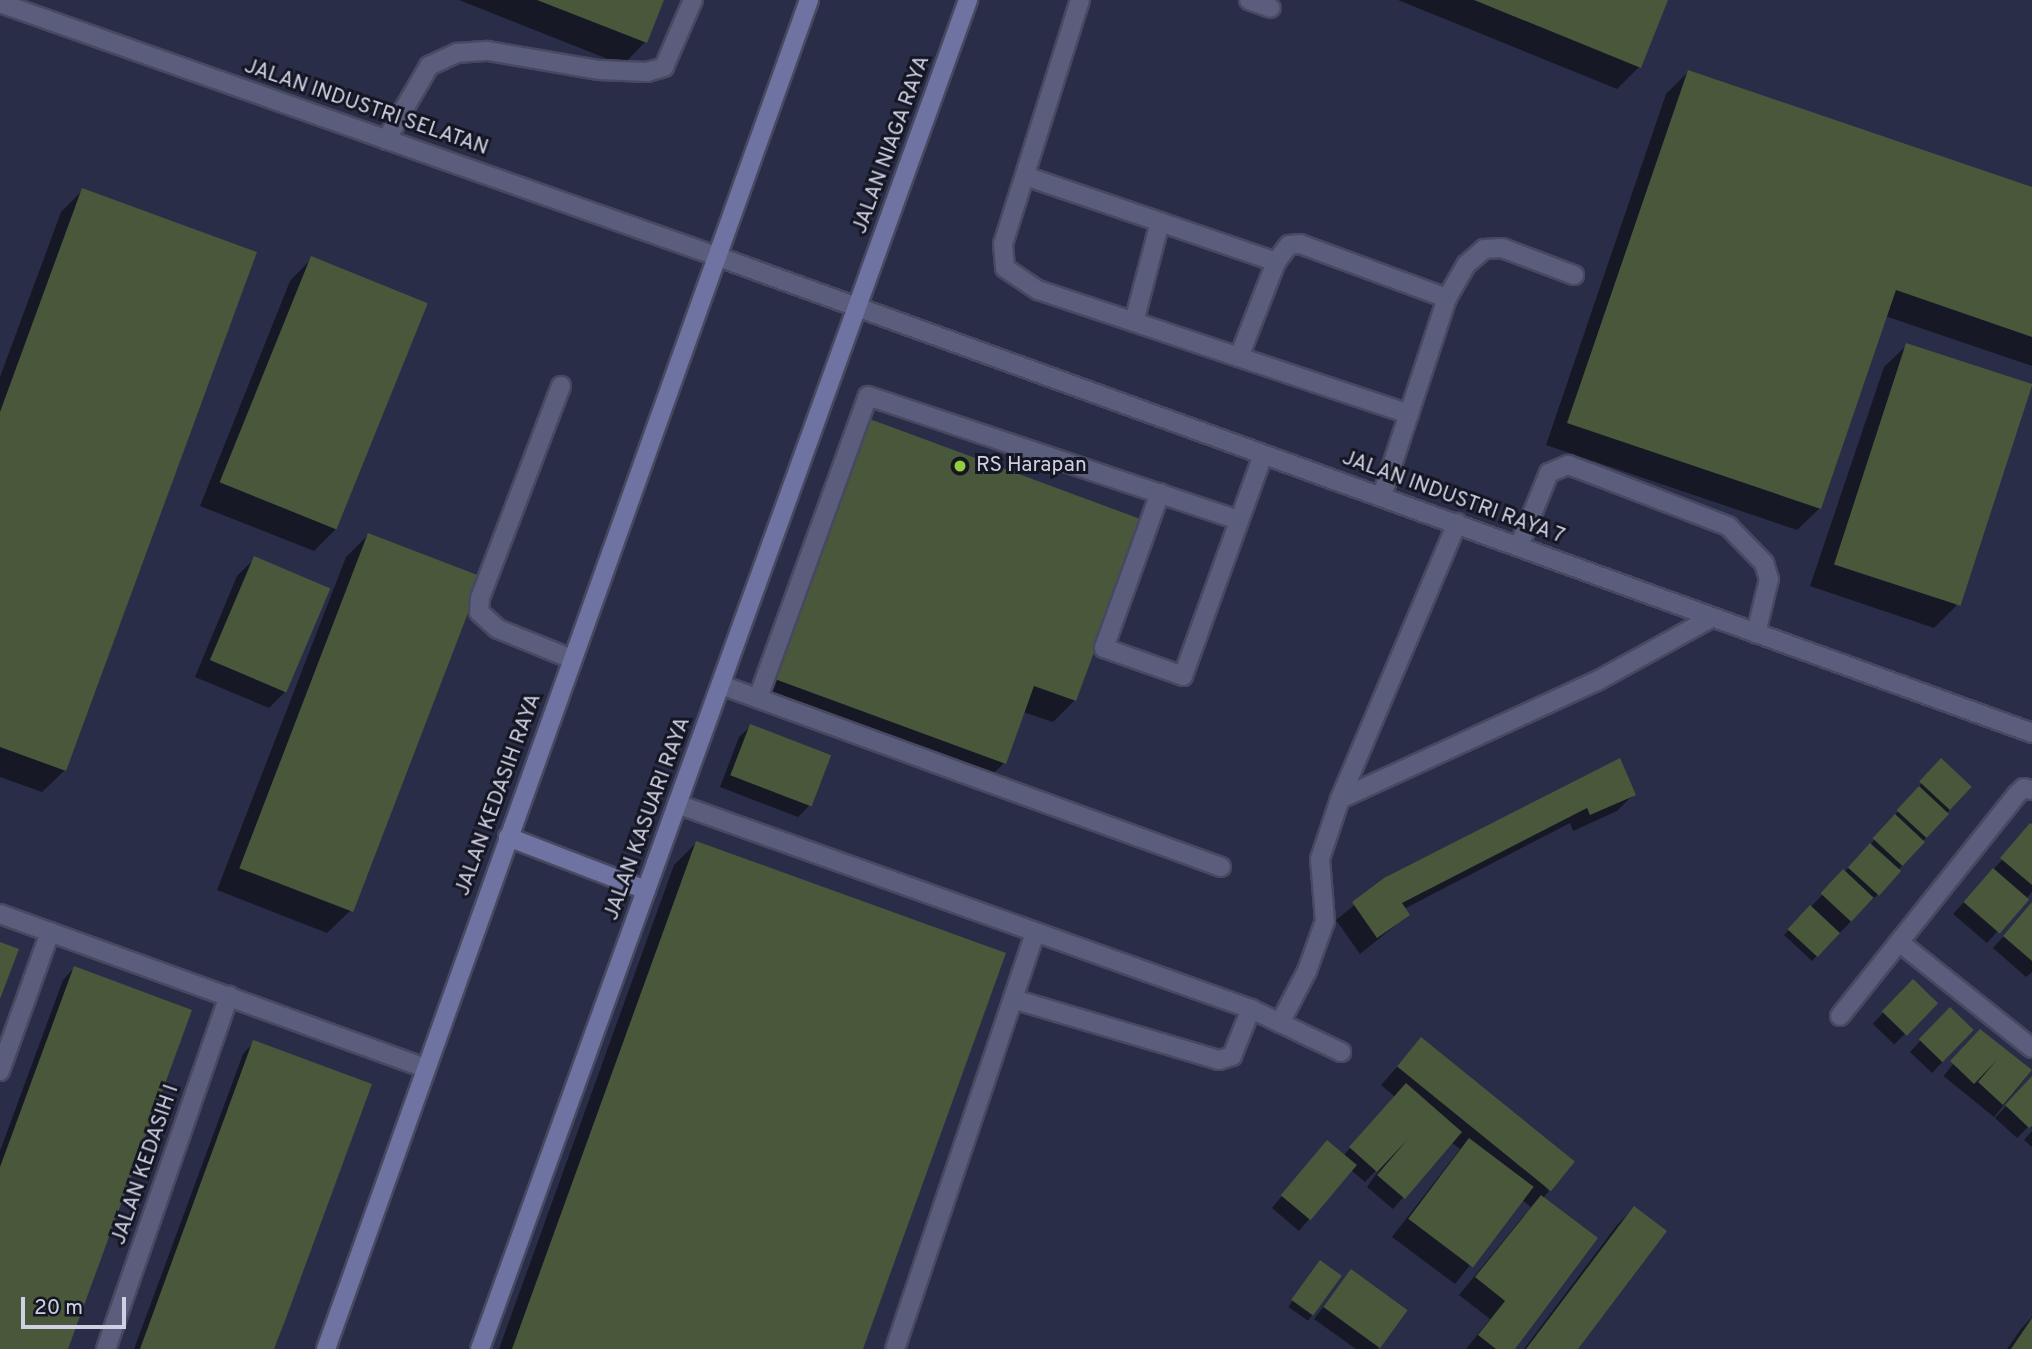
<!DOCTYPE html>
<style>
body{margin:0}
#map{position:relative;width:2032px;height:1349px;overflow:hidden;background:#2a2d48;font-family:Overpass,sans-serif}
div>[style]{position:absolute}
.shadow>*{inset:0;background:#0007;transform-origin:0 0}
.building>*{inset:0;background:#49573a;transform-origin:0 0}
.roads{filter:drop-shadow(2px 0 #484960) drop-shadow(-2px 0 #484960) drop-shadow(0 2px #484960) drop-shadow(0 -2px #484960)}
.service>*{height:18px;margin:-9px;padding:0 9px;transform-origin:9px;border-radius:9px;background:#5a5d7b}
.minor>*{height:18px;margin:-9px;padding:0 9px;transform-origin:9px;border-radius:9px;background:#5a5d7b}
.tertiary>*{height:18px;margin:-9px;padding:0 9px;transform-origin:9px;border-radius:9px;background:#5a5d7b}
.secondary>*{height:18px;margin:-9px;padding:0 9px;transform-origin:9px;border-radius:9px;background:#6f73a1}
.dots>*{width:19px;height:19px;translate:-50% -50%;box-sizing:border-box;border:4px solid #151623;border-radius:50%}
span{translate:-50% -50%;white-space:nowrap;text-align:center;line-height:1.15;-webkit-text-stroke:6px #151623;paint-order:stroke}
.street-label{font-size:21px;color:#cfd1e3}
.poi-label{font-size:21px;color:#cfd1e3}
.left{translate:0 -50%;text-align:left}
.scale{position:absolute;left:21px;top:1297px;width:105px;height:32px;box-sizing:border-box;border:4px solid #cfd1e3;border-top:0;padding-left:9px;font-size:21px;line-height:24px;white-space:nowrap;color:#cfd1e3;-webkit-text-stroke:5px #151623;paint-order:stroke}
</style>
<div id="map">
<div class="shadow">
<div style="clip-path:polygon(459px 0,662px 0,645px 42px,623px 65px)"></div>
<div style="clip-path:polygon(1398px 0,1666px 0,1639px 67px,1617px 89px)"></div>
<div style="clip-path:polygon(1688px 72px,2032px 189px,2032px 366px,1885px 316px,1820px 508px,1797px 530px,1546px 445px,1666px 94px)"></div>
<div style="clip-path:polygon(83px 190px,65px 770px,42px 792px,0 777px,0 377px,61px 212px)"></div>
<div style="clip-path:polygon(312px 258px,336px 529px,314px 551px,200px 506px,290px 281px)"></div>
<div style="clip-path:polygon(1907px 345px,1956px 606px,1934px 628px,1810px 586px,1884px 367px)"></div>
<div style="clip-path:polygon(846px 443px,1075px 700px,1053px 722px,1023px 712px,1004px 763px,982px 785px,750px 700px)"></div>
<div style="clip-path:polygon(368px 535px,350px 911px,327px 933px,217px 890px,346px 557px)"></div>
<div style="clip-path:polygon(255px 558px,286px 691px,269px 708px,195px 677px,237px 576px)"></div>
<div style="clip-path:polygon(751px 726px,810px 805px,798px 817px,720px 787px,739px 737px)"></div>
<div style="clip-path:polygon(1941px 760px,1969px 787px,1877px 895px,1812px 961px,1784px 935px,1870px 845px)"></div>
<div style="clip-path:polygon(1620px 761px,1634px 794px,1617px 811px,1573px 831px,1570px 823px,1404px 909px,1408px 915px,1360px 954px,1336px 920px,1385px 880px)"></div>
<div style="clip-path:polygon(2032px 827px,2032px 892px,1987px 943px,1953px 914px)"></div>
<div style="clip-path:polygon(696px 843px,861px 1349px,499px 1349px,674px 865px)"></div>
<div style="clip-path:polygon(2032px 904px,2032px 972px,2026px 977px,1993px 948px)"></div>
<div style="clip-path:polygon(74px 968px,66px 1349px,0 1349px,0 1151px,63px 980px)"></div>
<div style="left:1913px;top:982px;width:30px;height:58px;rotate:44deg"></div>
<div style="clip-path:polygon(1939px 1021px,1972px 1030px,1932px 1073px,1910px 1052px)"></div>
<div style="left:1980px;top:1031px;width:65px;height:58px;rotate:39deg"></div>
<div style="clip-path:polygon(1421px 1040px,1549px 1191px,1543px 1198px,1512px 1349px,1466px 1349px,1490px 1319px,1459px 1295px,1531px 1207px,1522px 1200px,1455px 1284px,1392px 1237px,1460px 1149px,1451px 1142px,1393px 1209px,1367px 1187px,1386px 1160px,1365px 1182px,1351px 1170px,1299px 1231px,1272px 1208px,1316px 1154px,1343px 1156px,1395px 1097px,1381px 1085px)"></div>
<div style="clip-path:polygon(254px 1042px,272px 1349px,134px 1349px,243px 1054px)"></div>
<div style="clip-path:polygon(2032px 1078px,2032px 1123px,2017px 1138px,1995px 1118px)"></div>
<div style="clip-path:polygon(2032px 1131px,2032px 1147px,2024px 1140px)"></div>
<div style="clip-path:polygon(1634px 1208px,1576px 1349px,1524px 1349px,1617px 1225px)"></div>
<div style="left:1320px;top:1262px;width:24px;height:55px;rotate:35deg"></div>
<div style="clip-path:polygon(1351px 1271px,1380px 1347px,1377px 1349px,1356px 1349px,1314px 1319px)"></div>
<div style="clip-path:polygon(2032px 1317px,2032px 1349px,2007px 1349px,2021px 1329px)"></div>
</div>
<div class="building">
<div style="clip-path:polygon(537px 0,664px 0,647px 43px)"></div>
<div style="clip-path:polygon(1474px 0,1668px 0,1641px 68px)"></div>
<div style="clip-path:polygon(1688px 70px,2032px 187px,2032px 337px,1896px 290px,1821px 509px,1567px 423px)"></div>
<div style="clip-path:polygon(82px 188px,257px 252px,66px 771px,0 747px,0 412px)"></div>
<div style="left:311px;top:256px;width:126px;height:244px;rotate:22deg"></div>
<div style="left:1906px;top:343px;width:133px;height:233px;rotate:18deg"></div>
<div style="clip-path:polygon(867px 418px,1143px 520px,1076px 701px,1034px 686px,1006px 764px,772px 678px)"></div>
<div style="left:368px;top:533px;width:122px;height:359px;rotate:21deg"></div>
<div style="left:254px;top:556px;width:83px;height:113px;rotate:23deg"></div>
<div style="left:750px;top:724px;width:87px;height:55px;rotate:21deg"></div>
<div style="clip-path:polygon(1620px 758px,1636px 795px,1590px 815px,1587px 808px,1402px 903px,1410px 915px,1377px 938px,1352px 902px,1384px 878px)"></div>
<div style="left:1941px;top:758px;width:42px;height:32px;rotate:43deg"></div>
<div style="left:1919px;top:786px;width:41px;height:33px;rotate:43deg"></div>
<div style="left:1895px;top:814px;width:41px;height:33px;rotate:43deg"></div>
<div style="clip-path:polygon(2030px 823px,2032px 824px,2032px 885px,2000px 858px)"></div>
<div style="clip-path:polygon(696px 841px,1006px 953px,863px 1349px,512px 1349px)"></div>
<div style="left:1870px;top:843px;width:42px;height:33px;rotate:42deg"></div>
<div style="left:1993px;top:868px;width:48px;height:45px;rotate:41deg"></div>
<div style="left:1843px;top:869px;width:42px;height:33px;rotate:43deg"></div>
<div style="clip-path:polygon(2032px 902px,2032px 961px,2003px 936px)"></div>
<div style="left:1810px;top:905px;width:41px;height:33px;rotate:43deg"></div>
<div style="clip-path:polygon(0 942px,19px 949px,0 999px)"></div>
<div style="clip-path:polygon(74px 966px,192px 1010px,68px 1349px,0 1349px,0 1167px)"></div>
<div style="left:1913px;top:979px;width:35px;height:45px;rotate:44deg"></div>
<div style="left:1950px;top:1007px;width:33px;height:45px;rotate:44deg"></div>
<div style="clip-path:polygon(1980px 1029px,2032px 1070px,2003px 1105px,1978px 1082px,1997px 1060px,1974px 1084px,1950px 1061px)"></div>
<div style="left:1421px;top:1037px;width:198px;height:38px;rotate:39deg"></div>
<div style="clip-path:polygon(253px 1040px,372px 1084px,286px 1318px,274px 1349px,140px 1349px)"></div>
<div style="clip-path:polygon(2032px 1076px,2032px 1126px,2029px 1128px,2005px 1105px)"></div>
<div style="clip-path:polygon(1406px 1083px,1462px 1132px,1405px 1199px,1377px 1175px,1408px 1139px,1377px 1172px,1349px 1147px)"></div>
<div style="left:1469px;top:1138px;width:81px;height:101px;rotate:37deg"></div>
<div style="left:1327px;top:1140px;width:39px;height:72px;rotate:40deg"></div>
<div style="clip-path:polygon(1541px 1195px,1598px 1238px,1515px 1349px,1496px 1349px,1478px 1335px,1505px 1301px,1475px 1277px)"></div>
<div style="clip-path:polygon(1634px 1206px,1667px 1231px,1578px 1349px,1526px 1349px)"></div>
<div style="left:1320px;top:1260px;width:27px;height:49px;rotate:36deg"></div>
<div style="left:1351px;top:1269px;width:70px;height:47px;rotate:36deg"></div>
<div style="clip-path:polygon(2032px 1318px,2032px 1349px,2011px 1349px)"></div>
</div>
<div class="roads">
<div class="service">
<div style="left:1080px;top:0;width:256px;rotate:107.5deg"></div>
<div style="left:1003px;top:244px;width:24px;rotate:85deg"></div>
<div style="left:1005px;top:268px;width:40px;rotate:34deg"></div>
<div style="left:1038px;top:290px;width:101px;rotate:18.4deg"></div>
<div style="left:1249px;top:0;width:23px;rotate:20deg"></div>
<div style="left:386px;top:140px;width:86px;rotate:-59.8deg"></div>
<div style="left:429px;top:66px;width:31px;rotate:-25deg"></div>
<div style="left:457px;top:53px;width:31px;rotate:-4deg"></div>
<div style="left:488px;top:51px;width:113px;rotate:9.7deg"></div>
<div style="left:599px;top:70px;width:48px;rotate:2.4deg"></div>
<div style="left:647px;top:72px;width:18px;rotate:-16deg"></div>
<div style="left:664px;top:67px;width:73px;rotate:-66.6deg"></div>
<div style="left:1025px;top:176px;width:143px;rotate:18.8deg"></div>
<div style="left:1160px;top:222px;width:103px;rotate:104.6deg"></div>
<div style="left:1134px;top:322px;width:290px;rotate:18.5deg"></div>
<div style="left:1160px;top:222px;width:123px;rotate:19deg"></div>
<div style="left:1447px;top:298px;width:39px;rotate:-60deg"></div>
<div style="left:1467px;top:264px;width:23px;rotate:-41deg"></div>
<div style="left:1484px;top:249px;width:18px;rotate:-3deg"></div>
<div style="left:1502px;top:248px;width:77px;rotate:20.6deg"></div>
<div style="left:1239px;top:357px;width:102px;rotate:-68.7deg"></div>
<div style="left:1276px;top:262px;width:21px;rotate:-53deg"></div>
<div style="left:1289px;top:245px;width:11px;rotate:-5deg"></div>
<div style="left:1300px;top:244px;width:157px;rotate:20.2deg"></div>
<div style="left:1447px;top:298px;width:208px;rotate:108.2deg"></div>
<div style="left:561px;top:386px;width:227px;rotate:110.9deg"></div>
<div style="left:480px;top:598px;width:14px;rotate:94deg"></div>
<div style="left:479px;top:612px;width:25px;rotate:42deg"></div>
<div style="left:498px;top:629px;width:80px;rotate:22.1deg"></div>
<div style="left:1160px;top:493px;width:165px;rotate:109.9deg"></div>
<div style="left:1104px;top:648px;width:84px;rotate:19.5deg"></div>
<div style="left:1183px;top:676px;width:235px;rotate:-70.1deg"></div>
<div style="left:1519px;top:546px;width:79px;rotate:-67.7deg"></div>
<div style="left:1549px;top:473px;width:21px;rotate:-23deg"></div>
<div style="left:1568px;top:465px;width:23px;rotate:20deg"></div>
<div style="left:1590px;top:473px;width:148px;rotate:21deg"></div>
<div style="left:1728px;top:526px;width:52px;rotate:45.8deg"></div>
<div style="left:1764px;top:563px;width:17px;rotate:73deg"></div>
<div style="left:1769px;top:579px;width:56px;rotate:103.5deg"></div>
<div style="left:721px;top:685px;width:532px;rotate:20deg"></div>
<div style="left:758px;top:698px;width:321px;rotate:-70deg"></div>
<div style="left:868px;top:396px;width:391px;rotate:18.5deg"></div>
<div style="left:1340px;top:799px;width:283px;rotate:-24.7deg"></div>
<div style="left:1597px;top:681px;width:132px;rotate:-28.9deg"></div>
<div style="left:677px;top:804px;width:610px;rotate:19.65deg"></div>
<div style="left:1251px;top:1009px;width:100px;rotate:25.5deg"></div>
<div style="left:1013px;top:999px;width:215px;rotate:16.5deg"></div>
<div style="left:1219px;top:1060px;width:14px;rotate:-17deg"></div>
<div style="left:1232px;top:1056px;width:51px;rotate:-68deg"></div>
<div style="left:1280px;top:1023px;width:59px;rotate:-62.6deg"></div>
<div style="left:1307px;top:971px;width:53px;rotate:-70.2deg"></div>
<div style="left:1325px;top:921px;width:62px;rotate:-94.6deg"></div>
<div style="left:1320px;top:859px;width:63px;rotate:-71.6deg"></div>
<div style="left:1340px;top:799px;width:300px;rotate:-67deg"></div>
<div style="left:895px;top:1349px;width:439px;rotate:-71.4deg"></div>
</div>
<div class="minor">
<div style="left:0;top:3px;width:759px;rotate:19.46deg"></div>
<div style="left:0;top:914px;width:453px;rotate:19.9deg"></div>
<div style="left:1899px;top:942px;width:170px;rotate:38.6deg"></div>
<div style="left:1840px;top:1016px;width:284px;rotate:-51.4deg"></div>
<div style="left:2017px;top:794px;width:9px;rotate:-41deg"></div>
<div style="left:2024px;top:788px;width:8px;rotate:14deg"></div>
<div style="left:0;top:1071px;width:148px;rotate:-70.2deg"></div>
<div style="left:106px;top:1349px;width:374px;rotate:-70.8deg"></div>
</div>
<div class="tertiary">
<div style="left:716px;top:256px;width:1400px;rotate:19.92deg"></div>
</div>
<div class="secondary">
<div style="left:508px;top:837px;width:148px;rotate:21deg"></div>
<div style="left:326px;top:1349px;width:1433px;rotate:-70.3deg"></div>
<div style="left:480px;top:1349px;width:1435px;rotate:-70.11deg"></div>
</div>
</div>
<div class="dots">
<div style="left:960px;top:466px;background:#92cd3e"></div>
</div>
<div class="street-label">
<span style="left:366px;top:108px;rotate:19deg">JALAN INDUSTRI SELATAN</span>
<span style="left:892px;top:145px;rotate:-70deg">JALAN NIAGA RAYA</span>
<span style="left:1453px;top:498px;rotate:20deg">JALAN INDUSTRI RAYA 7</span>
<span style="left:499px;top:795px;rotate:-70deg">JALAN KEDASIH RAYA</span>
<span style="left:648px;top:819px;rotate:-70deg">JALAN KASUARI RAYA</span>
<span style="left:146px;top:1165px;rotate:-71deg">JALAN KEDASIH I</span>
</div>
<div class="poi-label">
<span class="left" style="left:976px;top:466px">RS Harapan</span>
</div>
<div class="scale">20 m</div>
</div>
